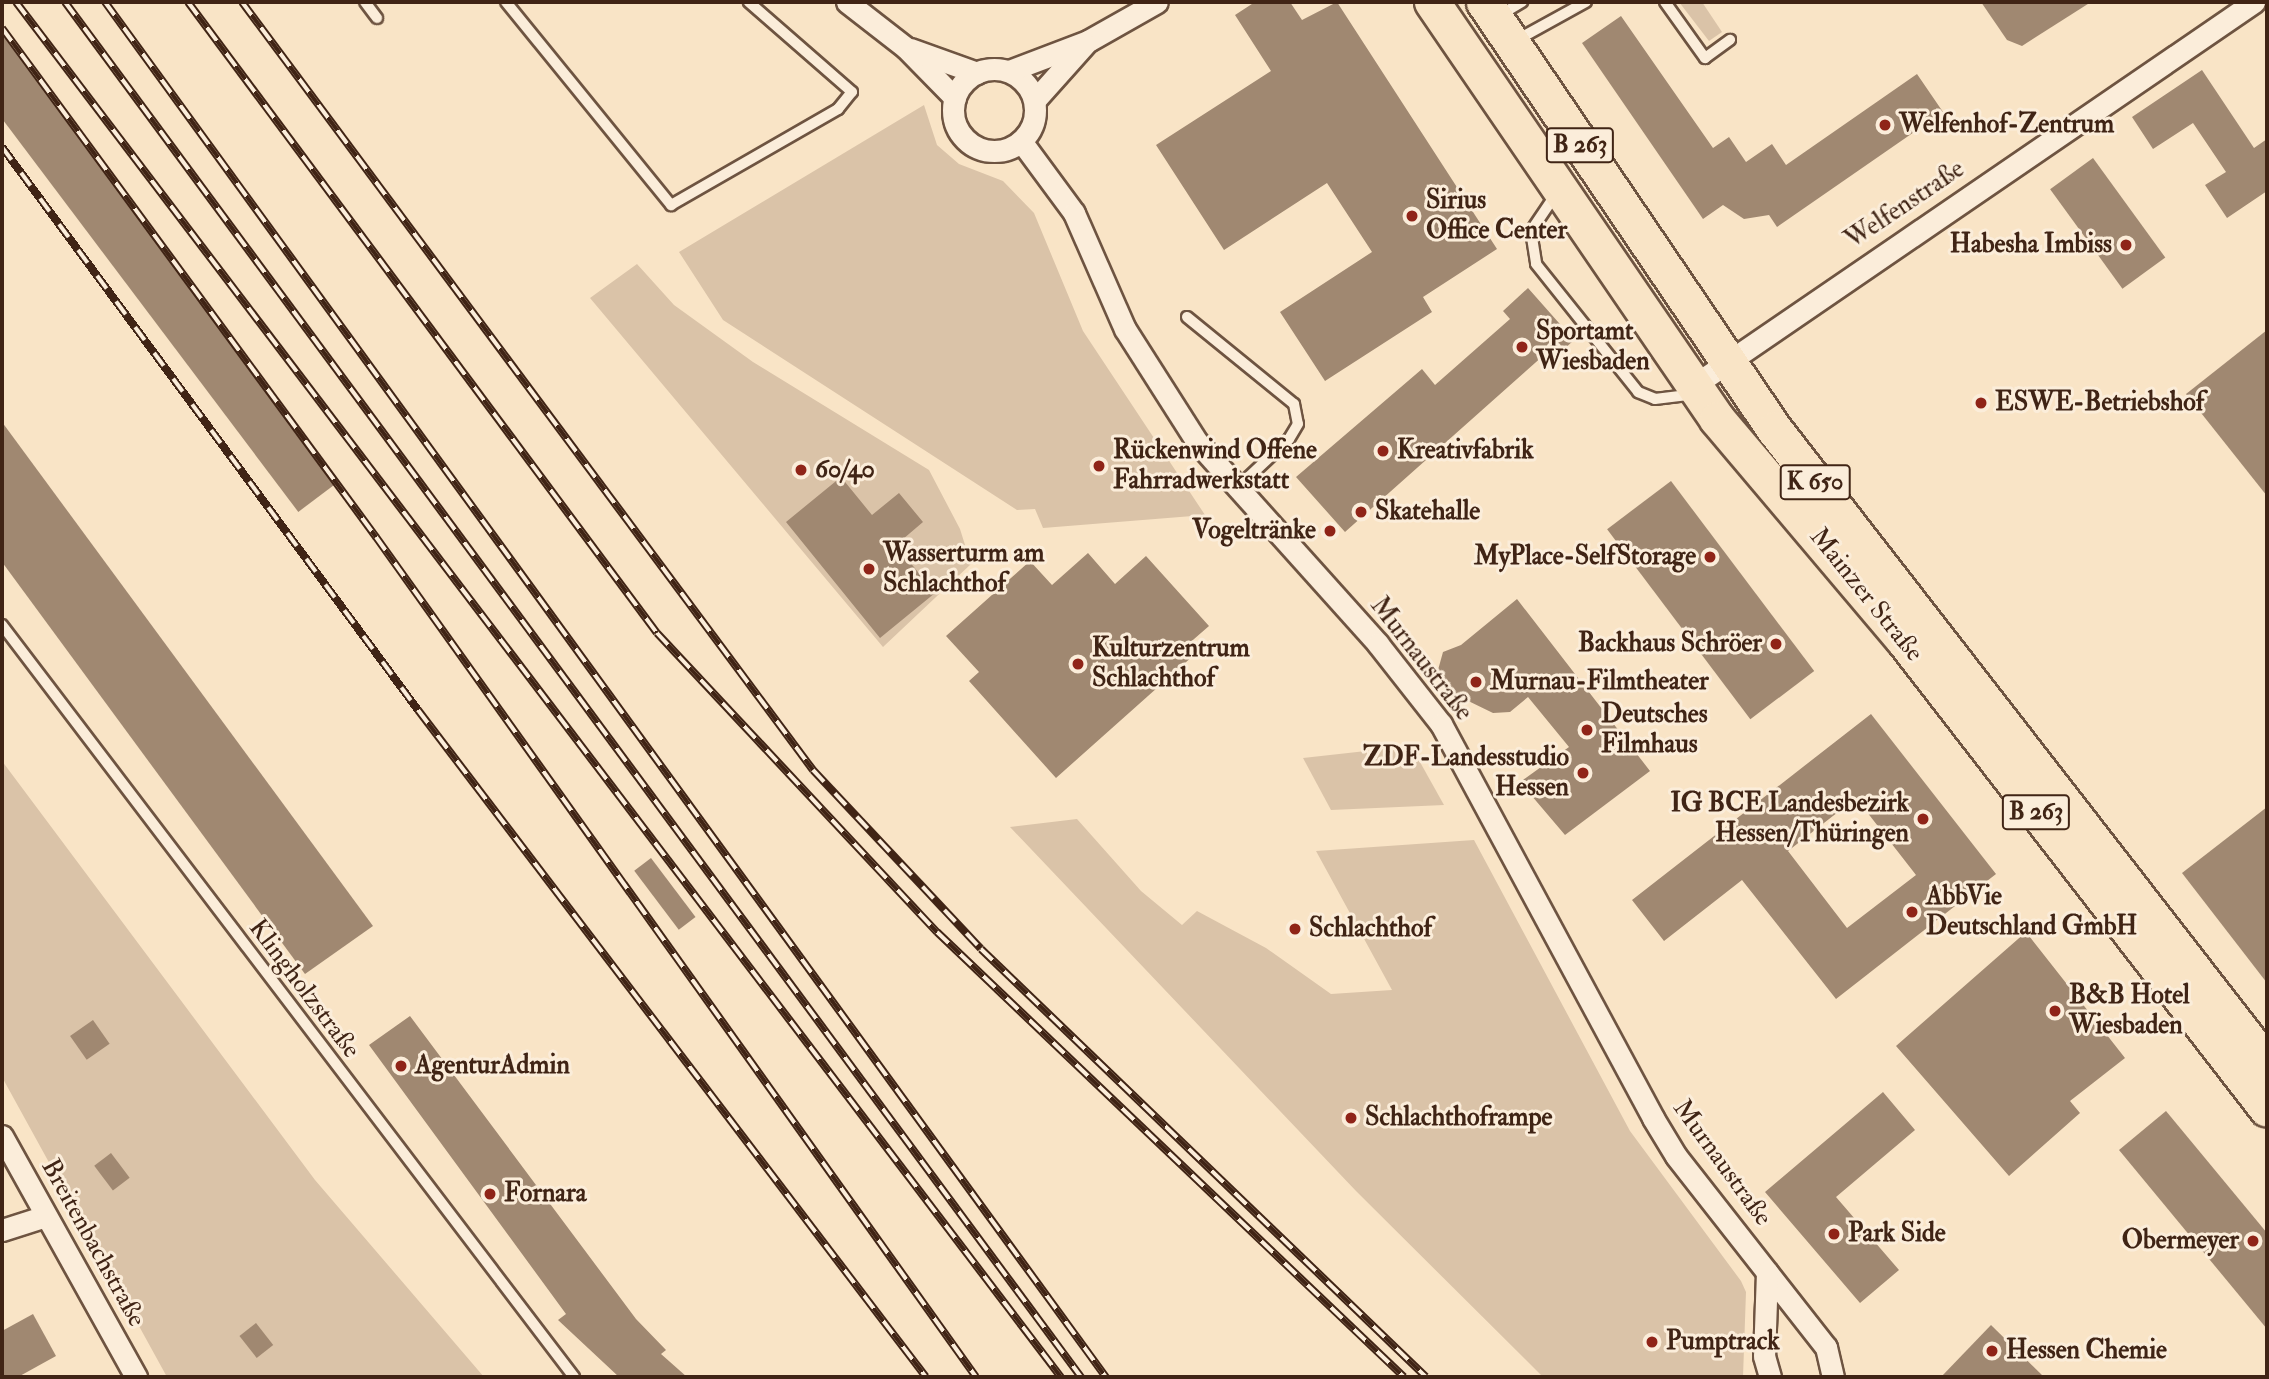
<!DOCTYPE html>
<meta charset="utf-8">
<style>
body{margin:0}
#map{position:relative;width:2269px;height:1379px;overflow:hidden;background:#f9e4c6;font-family:"IM FELL Double Pica",serif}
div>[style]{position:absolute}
.green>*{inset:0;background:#dac3a8}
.building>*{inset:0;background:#a08871;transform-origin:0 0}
.roads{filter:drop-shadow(2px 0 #6e5441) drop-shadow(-2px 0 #6e5441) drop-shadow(0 2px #6e5441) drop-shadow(0 -2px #6e5441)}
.service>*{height:10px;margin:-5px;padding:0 5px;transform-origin:5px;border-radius:5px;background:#fbedda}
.minor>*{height:21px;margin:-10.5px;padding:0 10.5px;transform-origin:10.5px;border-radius:10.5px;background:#fbedda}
.minor>.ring{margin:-10.5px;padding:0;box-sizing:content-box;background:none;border:21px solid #fbedda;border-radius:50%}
.primary>*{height:35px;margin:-17.5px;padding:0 17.5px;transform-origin:17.5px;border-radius:17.5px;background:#f9e4c6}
.rail>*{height:8px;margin-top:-4px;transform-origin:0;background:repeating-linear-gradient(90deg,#fbedda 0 16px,#402415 0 32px);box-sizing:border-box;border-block:2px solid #402415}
.dots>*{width:19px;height:19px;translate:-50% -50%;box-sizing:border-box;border:4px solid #fbedda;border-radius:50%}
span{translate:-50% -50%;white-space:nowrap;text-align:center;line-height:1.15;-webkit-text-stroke:6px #fbedda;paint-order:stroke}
.shield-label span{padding:2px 5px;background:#fbedda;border:2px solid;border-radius:5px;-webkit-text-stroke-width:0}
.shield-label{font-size:24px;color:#402415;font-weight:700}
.poi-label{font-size:26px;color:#402415;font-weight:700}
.left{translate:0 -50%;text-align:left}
.right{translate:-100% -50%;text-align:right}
.street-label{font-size:26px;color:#402415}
.frame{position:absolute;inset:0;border:4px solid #402415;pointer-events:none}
</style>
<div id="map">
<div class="green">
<div style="clip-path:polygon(1679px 2px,1702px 2px,1722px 32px,1709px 41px)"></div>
<div style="clip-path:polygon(924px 105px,937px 145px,959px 164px,1003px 181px,1034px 213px,1083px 331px,1205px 515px,1043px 528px,1035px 509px,1017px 510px,723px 320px,679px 252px)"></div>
<div style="clip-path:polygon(637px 264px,674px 305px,753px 362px,929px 470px,960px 529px,971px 564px,883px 647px,590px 298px)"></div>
<div style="clip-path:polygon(1411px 746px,1444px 805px,1331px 810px,1303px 758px)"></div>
<div style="clip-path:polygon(2px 761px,315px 1180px,484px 1377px,167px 1377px,2px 1077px)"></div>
<div style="clip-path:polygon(1077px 819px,1141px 891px,1182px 925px,1197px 911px,1266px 948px,1331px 994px,1392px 990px,1316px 851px,1474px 840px,1630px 1131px,1741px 1281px,1746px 1292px,1743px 1377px,1543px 1377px,1356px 1191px,1010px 827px)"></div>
</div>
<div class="building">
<div style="clip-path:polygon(1255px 2px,1290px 2px,1302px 20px,1337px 2px,1497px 249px,1423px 297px,1432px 312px,1325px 381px,1280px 312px,1372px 252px,1327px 183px,1224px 250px,1156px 145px,1271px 71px,1235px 15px)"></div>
<div style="clip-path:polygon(1981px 2px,2091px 2px,2022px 46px,2007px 40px)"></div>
<div style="clip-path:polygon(1621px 16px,1713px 148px,1729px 137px,1746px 162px,1772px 144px,1786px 165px,1917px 74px,1943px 112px,1777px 227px,1769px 215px,1744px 219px,1723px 205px,1703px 219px,1582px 43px)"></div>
<div style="left:2px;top:34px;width:560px;height:51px;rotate:53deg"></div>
<div style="clip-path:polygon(2202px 70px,2254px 148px,2267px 139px,2267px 191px,2227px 218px,2205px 185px,2226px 172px,2193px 123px,2153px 149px,2132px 117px)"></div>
<div style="left:2093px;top:158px;width:123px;height:53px;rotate:54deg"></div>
<div style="clip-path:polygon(1528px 288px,1574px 340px,1550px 362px,1544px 355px,1345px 532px,1296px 477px,1422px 369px,1435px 385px,1510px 319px,1503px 311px)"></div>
<div style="clip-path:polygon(2267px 330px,2267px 496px,2186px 394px)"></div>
<div style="clip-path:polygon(2px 422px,373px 926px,305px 974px,2px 562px)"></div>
<div style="clip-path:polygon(841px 477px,872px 515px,899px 493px,923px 522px,896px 545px,935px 593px,880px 638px,786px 522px)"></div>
<div style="left:1671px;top:481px;width:238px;height:80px;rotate:53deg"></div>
<div style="clip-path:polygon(1088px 553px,1115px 584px,1146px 556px,1209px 626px,1186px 646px,1194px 655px,1056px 778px,969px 681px,979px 672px,946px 636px,1030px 561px,1052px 585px)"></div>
<div style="clip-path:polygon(1517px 599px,1650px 771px,1565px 835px,1520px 782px,1569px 747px,1528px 697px,1510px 712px,1493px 713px,1456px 695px,1438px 670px,1443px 652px,1461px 645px)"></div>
<div style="clip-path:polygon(evenodd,1871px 714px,1996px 874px,1836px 999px,1742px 880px,1664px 941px,1632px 900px,1871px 714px,1856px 798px,1916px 875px,1847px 928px,1788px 851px,1856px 798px)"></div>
<div style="clip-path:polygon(2267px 807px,2267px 983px,2182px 873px)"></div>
<div style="left:651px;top:858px;width:74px;height:21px;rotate:53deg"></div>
<div style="clip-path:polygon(2026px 932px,2125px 1058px,2070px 1101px,2080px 1113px,2009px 1176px,1896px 1046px)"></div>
<div style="clip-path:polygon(410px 1016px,636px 1319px,666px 1350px,661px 1354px,687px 1377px,619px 1377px,558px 1320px,566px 1314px,369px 1045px)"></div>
<div style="left:93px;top:1020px;width:29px;height:28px;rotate:55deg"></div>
<div style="clip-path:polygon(1883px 1092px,1915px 1130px,1836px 1197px,1899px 1270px,1860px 1303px,1765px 1192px)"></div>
<div style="clip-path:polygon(2166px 1111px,2267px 1233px,2267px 1329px,2119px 1150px)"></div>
<div style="left:111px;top:1153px;width:31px;height:21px;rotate:53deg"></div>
<div style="clip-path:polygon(33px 1314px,56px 1356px,18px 1377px,2px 1377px,2px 1331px)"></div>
<div style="left:256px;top:1323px;width:28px;height:21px;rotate:52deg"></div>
<div style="clip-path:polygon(1991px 1325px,2044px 1377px,1941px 1377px)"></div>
</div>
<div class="roads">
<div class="service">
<div style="left:365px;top:2px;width:20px;rotate:53deg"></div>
<div style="left:506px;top:2px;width:262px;rotate:50.9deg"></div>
<div style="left:671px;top:205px;width:193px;rotate:-29.9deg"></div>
<div style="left:838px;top:109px;width:22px;rotate:-51deg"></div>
<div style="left:852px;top:92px;width:137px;rotate:-138.9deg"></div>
<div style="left:1665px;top:2px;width:69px;rotate:54.5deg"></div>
<div style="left:1705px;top:58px;width:31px;rotate:-36deg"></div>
<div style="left:1500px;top:15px;width:26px;rotate:-31deg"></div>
<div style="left:1515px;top:41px;width:81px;rotate:-28.8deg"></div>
<div style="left:1556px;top:194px;width:45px;rotate:124deg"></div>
<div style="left:1531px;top:231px;width:33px;rotate:81deg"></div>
<div style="left:1536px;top:264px;width:164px;rotate:51.4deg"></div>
<div style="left:1638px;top:392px;width:18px;rotate:22deg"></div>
<div style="left:1655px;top:399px;width:39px;rotate:-7deg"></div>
<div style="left:1187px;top:317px;width:138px;rotate:39.1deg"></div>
<div style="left:1294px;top:404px;width:20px;rotate:79deg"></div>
<div style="left:1298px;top:424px;width:17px;rotate:121deg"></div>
<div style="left:1289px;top:439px;width:71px;rotate:136.7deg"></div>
<div style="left:2px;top:625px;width:945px;rotate:52.74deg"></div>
</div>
<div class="minor">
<div style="left:847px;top:2px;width:75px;rotate:37.9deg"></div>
<div style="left:906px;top:48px;width:70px;rotate:45.6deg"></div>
<div style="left:910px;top:49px;width:71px;rotate:19.7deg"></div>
<div class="ring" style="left:953px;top:69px;width:61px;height:61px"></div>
<div style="left:1009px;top:71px;width:85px;rotate:-20.8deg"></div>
<div style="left:1088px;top:41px;width:79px;rotate:-29.5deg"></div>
<div style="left:1035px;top:100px;width:75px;rotate:-48.2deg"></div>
<div style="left:1021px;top:141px;width:89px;rotate:53.6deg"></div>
<div style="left:1074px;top:213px;width:127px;rotate:66.3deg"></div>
<div style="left:1125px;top:329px;width:134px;rotate:57.5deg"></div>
<div style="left:1197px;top:442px;width:271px;rotate:48.1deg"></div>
<div style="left:1378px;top:644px;width:102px;rotate:51.8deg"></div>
<div style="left:1441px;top:724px;width:447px;rotate:61.7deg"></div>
<div style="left:1653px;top:1118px;width:44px;rotate:58.8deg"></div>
<div style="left:1676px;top:1156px;width:243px;rotate:51.9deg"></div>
<div style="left:1826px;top:1347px;width:31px;rotate:77deg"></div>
<div style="left:1693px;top:386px;width:680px;rotate:-34.39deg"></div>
<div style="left:2px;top:1136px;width:276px;rotate:60.9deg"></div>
<div style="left:2px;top:1230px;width:46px;rotate:-17.7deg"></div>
<div style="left:1767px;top:1272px;width:84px;rotate:92deg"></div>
<div style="left:1764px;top:1356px;width:22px;rotate:74deg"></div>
</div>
<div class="primary">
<div style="left:1432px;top:2px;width:505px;rotate:55.65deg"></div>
<div style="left:1717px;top:419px;width:288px;rotate:49.8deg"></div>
<div style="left:1903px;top:639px;width:594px;rotate:52.24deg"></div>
<div style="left:1484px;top:2px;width:516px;rotate:55.82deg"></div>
<div style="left:1774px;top:429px;width:804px;rotate:52.18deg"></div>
</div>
</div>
<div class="rail">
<div style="left:16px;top:2px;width:1727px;rotate:52.77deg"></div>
<div style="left:65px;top:2px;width:1710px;rotate:53.54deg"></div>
<div style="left:105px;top:2px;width:1701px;rotate:53.95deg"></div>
<div style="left:188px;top:2px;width:786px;rotate:53.38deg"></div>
<div style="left:657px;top:633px;width:410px;rotate:46.9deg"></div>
<div style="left:937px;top:932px;width:645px;rotate:43.62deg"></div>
<div style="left:242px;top:2px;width:957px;rotate:53.37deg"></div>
<div style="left:813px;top:770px;width:245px;rotate:46.8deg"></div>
<div style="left:981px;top:949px;width:617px;rotate:43.88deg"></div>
<div style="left:2px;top:28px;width:632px;rotate:53.69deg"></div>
<div style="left:376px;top:537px;width:1032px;rotate:54.46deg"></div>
<div style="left:2px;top:147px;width:700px;rotate:53.54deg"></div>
<div style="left:418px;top:710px;width:838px;rotate:52.71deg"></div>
</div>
<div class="dots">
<div style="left:1885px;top:125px;background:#8f2418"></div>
<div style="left:1412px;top:216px;background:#8f2418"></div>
<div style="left:2126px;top:245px;background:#8f2418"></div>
<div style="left:1522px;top:347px;background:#8f2418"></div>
<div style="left:1981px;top:403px;background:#8f2418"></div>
<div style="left:1383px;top:451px;background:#8f2418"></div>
<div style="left:1099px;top:466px;background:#8f2418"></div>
<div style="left:801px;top:470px;background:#8f2418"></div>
<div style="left:1361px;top:512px;background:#8f2418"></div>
<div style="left:1330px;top:531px;background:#8f2418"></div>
<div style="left:1710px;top:557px;background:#8f2418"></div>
<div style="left:869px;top:569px;background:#8f2418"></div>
<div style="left:1776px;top:644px;background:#8f2418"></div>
<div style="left:1078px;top:664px;background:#8f2418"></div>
<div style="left:1476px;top:682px;background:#8f2418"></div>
<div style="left:1587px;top:730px;background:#8f2418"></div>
<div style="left:1583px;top:773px;background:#8f2418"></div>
<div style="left:1923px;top:819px;background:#8f2418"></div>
<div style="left:1912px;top:912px;background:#8f2418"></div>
<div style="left:1295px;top:929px;background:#8f2418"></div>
<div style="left:2055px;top:1011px;background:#8f2418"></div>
<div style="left:401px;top:1066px;background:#8f2418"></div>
<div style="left:1351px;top:1118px;background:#8f2418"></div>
<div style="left:490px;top:1194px;background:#8f2418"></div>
<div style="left:1834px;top:1234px;background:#8f2418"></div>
<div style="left:2253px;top:1241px;background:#8f2418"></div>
<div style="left:1652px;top:1342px;background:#8f2418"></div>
<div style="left:1992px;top:1351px;background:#8f2418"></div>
</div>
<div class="shield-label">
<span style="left:1580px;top:145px">B 263</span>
<span style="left:1815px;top:482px">K 650</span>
<span style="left:2036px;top:812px">B 263</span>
</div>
<div class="poi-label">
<span class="left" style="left:1899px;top:125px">Welfenhof-Zentrum</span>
<span class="left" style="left:1426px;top:216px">Sirius<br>Office Center</span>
<span class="right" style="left:2112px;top:245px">Habesha Imbiss</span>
<span class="left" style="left:1536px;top:347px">Sportamt<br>Wiesbaden</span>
<span class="left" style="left:1995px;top:403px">ESWE-Betriebshof</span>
<span class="left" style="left:1113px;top:466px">Rückenwind Offene<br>Fahrradwerkstatt</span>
<span class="left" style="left:1397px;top:451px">Kreativfabrik</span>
<span class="left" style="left:815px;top:470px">60/40</span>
<span class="left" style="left:1375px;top:512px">Skatehalle</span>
<span class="right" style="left:1316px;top:531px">Vogeltränke</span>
<span class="left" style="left:883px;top:569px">Wasserturm am<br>Schlachthof</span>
<span class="right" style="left:1696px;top:557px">MyPlace-SelfStorage</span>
<span class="right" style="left:1762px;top:644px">Backhaus Schröer</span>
<span class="left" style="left:1092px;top:664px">Kulturzentrum<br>Schlachthof</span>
<span class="left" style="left:1490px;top:682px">Murnau-Filmtheater</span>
<span class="left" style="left:1601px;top:730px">Deutsches<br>Filmhaus</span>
<span class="right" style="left:1569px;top:773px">ZDF-Landesstudio<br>Hessen</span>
<span class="right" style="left:1909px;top:819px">IG BCE Landesbezirk<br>Hessen/Thüringen</span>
<span class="left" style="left:1926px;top:912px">AbbVie<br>Deutschland GmbH</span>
<span class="left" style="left:1309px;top:929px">Schlachthof</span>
<span class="left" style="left:2069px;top:1011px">B&amp;B Hotel<br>Wiesbaden</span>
<span class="left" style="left:415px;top:1066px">AgenturAdmin</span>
<span class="left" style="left:1365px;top:1118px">Schlachthoframpe</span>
<span class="left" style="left:504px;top:1194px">Fornara</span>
<span class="left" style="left:1848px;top:1234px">Park Side</span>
<span class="right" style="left:2239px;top:1241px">Obermeyer</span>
<span class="left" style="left:1666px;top:1342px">Pumptrack</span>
<span class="left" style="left:2006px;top:1351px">Hessen Chemie</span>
</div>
<div class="street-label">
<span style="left:1905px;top:205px;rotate:-34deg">Welfenstraße</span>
<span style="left:1866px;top:595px;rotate:51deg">Mainzer Straße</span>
<span style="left:1421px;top:659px;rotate:52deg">Murnaustraße</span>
<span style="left:304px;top:989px;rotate:53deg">Klingholzstraße</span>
<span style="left:1722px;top:1163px;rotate:54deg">Murnaustraße</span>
<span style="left:93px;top:1243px;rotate:61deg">Breitenbachstraße</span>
</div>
<div class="frame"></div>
</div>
